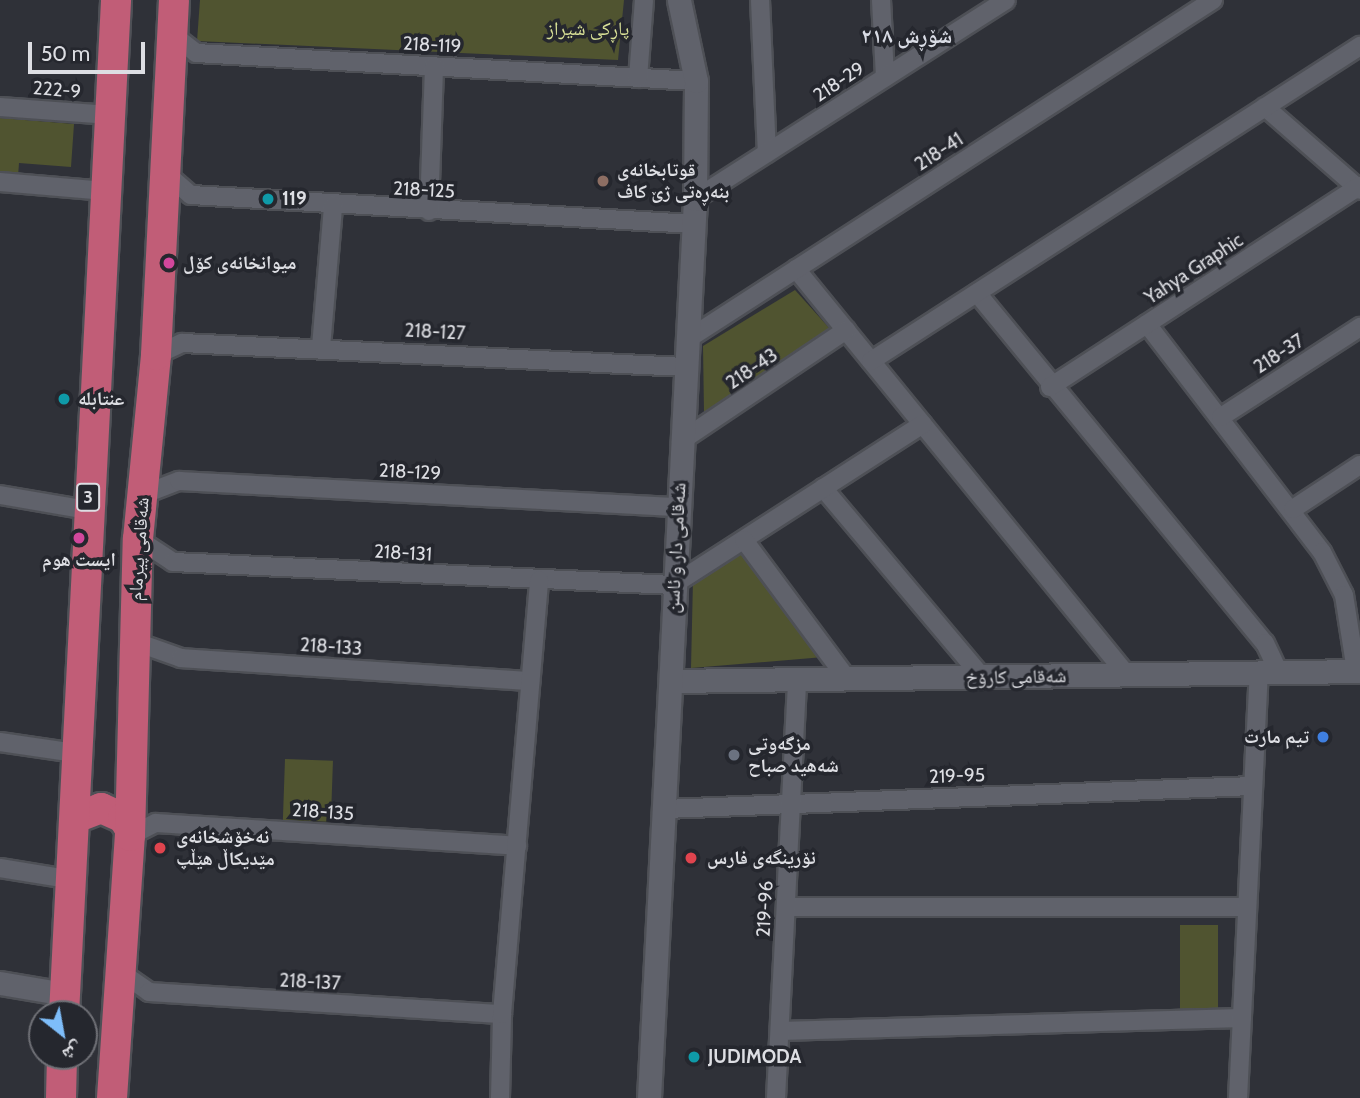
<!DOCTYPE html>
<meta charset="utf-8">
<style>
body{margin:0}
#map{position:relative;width:1360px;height:1098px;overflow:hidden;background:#2f3138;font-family:Cabin,"Noto Naskh Arabic",sans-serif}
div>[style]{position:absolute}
.green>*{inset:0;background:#505430;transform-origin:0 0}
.roads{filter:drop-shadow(2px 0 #4e5056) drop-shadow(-2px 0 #4e5056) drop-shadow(0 2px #4e5056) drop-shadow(0 -2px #4e5056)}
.minor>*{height:18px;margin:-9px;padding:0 9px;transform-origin:9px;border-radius:9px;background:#60626b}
.tertiary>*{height:23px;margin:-11.5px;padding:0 11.5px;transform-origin:11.5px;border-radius:11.5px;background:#60626b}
.trunk>*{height:30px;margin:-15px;padding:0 15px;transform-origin:15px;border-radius:15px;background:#c15d77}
.dots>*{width:19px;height:19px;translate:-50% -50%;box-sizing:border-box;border:4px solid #25272e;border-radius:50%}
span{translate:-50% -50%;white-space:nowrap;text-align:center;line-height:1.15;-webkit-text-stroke:7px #25272e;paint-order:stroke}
.shield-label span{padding:2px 5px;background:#25272e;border:2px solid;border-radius:5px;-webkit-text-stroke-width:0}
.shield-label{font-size:18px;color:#dddee3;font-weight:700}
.park-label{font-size:19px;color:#d9e197}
.street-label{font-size:19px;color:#dddee3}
.poi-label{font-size:19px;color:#dddee3;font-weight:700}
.left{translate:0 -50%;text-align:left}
.right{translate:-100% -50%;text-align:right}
.neighbourhood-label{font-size:21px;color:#d9dce5;font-weight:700}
.north{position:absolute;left:28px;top:1000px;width:70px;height:70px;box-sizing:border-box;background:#25272e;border:2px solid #6f7076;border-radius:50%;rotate:149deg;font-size:19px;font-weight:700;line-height:28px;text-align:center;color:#dddee3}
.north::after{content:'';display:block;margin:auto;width:24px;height:32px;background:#7ebdf9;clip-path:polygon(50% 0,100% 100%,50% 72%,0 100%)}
.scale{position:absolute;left:28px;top:42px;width:117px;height:32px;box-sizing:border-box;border:4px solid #dddee3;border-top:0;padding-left:9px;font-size:21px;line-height:24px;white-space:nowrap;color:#dddee3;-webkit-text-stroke:5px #25272e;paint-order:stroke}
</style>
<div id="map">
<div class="green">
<div style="clip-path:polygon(200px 0,624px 0,618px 60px,197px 41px)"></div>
<div style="clip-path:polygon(0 118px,74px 124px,71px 167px,19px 163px,18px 177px,0 176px)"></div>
<div style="clip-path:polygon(795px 290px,831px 330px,704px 412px,703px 346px)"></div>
<div style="clip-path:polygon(739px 543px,824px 657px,691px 668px,693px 580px)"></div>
<div style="left:285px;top:759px;width:48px;height:61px;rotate:2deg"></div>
<div style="left:1180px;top:925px;width:38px;height:89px"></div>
</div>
<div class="roads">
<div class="minor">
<div style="left:760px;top:0;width:153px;rotate:87.4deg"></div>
<div style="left:881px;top:0;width:77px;rotate:87deg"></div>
<div style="left:172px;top:34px;width:31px;rotate:38deg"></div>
<div style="left:196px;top:53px;width:501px;rotate:3.21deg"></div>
<div style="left:638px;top:78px;width:78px;rotate:-85.6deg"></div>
<div style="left:0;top:107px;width:110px;rotate:4.2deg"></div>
<div style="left:1265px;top:107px;width:126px;rotate:41.1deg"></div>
<div style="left:162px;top:170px;width:38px;rotate:41deg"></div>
<div style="left:191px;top:195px;width:504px;rotate:3.3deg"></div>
<div style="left:0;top:182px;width:106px;rotate:4.9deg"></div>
<div style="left:695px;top:199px;width:369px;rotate:-32.6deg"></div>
<div style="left:429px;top:211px;width:145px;rotate:-88deg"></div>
<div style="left:796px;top:269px;width:524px;rotate:50.81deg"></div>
<div style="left:977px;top:293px;width:453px;rotate:50.6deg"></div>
<div style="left:1265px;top:643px;width:33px;rotate:65deg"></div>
<div style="left:1147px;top:324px;width:287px;rotate:52.5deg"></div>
<div style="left:1322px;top:552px;width:48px;rotate:62.9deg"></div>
<div style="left:1344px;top:595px;width:77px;rotate:81deg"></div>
<div style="left:688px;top:339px;width:625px;rotate:-32.85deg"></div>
<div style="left:321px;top:347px;width:142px;rotate:-85.1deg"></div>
<div style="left:156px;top:355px;width:29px;rotate:-25deg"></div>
<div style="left:182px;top:343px;width:505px;rotate:2.73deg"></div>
<div style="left:871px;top:361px;width:582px;rotate:-32.79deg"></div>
<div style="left:1050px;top:387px;width:369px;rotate:-33deg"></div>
<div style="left:1221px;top:417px;width:166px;rotate:-32.9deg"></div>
<div style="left:681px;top:441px;width:199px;rotate:-33.9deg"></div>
<div style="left:823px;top:488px;width:248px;rotate:49.9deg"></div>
<div style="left:0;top:495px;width:88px;rotate:9.8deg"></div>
<div style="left:142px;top:495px;width:40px;rotate:-21deg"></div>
<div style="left:179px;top:481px;width:500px;rotate:3deg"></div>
<div style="left:1293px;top:509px;width:80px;rotate:-33.3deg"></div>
<div style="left:138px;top:539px;width:42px;rotate:33.3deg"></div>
<div style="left:173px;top:562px;width:501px;rotate:2.63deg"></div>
<div style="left:673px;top:585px;width:297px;rotate:-32.8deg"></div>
<div style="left:744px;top:540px;width:174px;rotate:53.4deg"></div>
<div style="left:133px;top:641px;width:51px;rotate:19.5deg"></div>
<div style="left:181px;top:658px;width:350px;rotate:3.8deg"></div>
<div style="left:0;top:742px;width:83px;rotate:8.3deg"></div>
<div style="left:665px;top:809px;width:587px;rotate:-2.24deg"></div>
<div style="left:130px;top:836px;width:29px;rotate:-27deg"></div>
<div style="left:156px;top:823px;width:362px;rotate:3.6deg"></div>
<div style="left:0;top:868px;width:74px;rotate:9.3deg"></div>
<div style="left:786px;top:907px;width:461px"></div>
<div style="left:122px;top:973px;width:33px;rotate:35deg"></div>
<div style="left:149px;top:992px;width:354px;rotate:3.6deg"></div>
<div style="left:780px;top:1031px;width:462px;rotate:-1.6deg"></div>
<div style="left:500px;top:1098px;width:84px;rotate:-88.6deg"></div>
<div style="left:502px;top:1014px;width:435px;rotate:-85.1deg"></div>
<div style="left:776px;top:1098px;width:418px;rotate:-87.1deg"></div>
<div style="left:1238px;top:1098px;width:426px;rotate:-87.2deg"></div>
</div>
<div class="tertiary">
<div style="left:672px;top:681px;width:688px;rotate:-0.83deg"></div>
<div style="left:0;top:983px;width:66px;rotate:9.6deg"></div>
<div style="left:649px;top:1098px;width:900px;rotate:-87.07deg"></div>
<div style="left:695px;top:199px;width:118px;rotate:-89.5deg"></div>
<div style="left:696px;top:81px;width:83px;rotate:-101.9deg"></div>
</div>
<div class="trunk">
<div style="left:78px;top:817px;width:25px;rotate:-21deg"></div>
<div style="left:101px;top:808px;width:24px;rotate:24deg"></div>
<div style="left:123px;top:818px;width:13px;rotate:58deg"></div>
<div style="left:64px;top:1014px;width:1015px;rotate:-87.06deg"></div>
<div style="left:61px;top:1098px;width:42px;rotate:-88.6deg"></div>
<div style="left:112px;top:1098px;width:263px;rotate:-86.1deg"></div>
<div style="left:130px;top:836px;width:297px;rotate:-88.5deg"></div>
<div style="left:138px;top:539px;width:185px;rotate:-84.4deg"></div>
<div style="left:156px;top:355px;width:355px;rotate:-87.1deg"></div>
</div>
</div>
<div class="dots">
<div style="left:603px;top:181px;background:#8d6e63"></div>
<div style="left:268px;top:199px;background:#0f9aa8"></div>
<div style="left:169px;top:263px;background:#d1479c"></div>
<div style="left:64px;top:399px;background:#0f9aa8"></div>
<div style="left:79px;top:538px;background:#d1479c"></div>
<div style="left:1323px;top:737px;background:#3f7fe0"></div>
<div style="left:734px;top:755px;background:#6b7280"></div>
<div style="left:160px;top:848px;background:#e0444e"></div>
<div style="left:691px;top:858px;background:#e0444e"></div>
<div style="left:694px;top:1057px;background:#0f9aa8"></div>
</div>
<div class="shield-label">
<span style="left:88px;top:497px">3</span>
</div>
<div class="park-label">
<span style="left:588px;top:29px">پاڕکی شیراز</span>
</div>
<div class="street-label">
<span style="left:432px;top:45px;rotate:3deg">218-119</span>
<span style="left:839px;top:82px;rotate:-33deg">218-29</span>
<span style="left:57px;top:90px;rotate:5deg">222-9</span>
<span style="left:939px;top:152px;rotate:-33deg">218-41</span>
<span style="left:424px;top:190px;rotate:3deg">218-125</span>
<span style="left:1194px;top:269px;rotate:-33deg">Yahya Graphic</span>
<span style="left:435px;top:332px;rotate:3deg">218-127</span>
<span style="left:1279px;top:354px;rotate:-33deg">218-37</span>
<span style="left:752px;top:369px;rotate:-34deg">218-43</span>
<span style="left:410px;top:472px;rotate:3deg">218-129</span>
<span style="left:676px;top:548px;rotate:-87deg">شەقامی دار و ئاسن</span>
<span style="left:139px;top:549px;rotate:-86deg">شەقامی پیرمام</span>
<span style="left:403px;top:553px;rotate:3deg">218-131</span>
<span style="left:331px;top:647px;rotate:4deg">218-133</span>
<span style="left:1016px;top:677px;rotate:-1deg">شەقامی کارۆخ</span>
<span style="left:957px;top:776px;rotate:-2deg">219-95</span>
<span style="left:323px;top:812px;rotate:4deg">218-135</span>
<span style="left:765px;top:909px;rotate:-87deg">219-96</span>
<span style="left:310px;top:982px;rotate:3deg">218-137</span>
</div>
<div class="poi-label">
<span class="left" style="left:617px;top:181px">قوتابخانەی<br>بنەڕەتی ژێ کاف</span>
<span class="left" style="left:282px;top:199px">119</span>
<span class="left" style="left:183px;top:263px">میوانخانەی کۆل</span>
<span class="left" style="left:78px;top:399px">عنتابله</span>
<span style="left:79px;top:560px">ايست هوم</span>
<span class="right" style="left:1309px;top:737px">تيم مارت</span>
<span class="left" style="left:748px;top:755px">مزگه‌وتی<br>شه‌هید صباح</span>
<span class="left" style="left:176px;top:848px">نەخۆشخانەی<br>مێدیکاڵ هێڵپ</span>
<span class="left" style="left:707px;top:858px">نۆرینگەی فارس</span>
<span class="left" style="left:708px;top:1057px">JUDIMODA</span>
</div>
<div class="neighbourhood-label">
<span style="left:907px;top:36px">شۆڕش ٢١٨</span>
</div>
<div class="north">ش</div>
<div class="scale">50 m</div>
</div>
